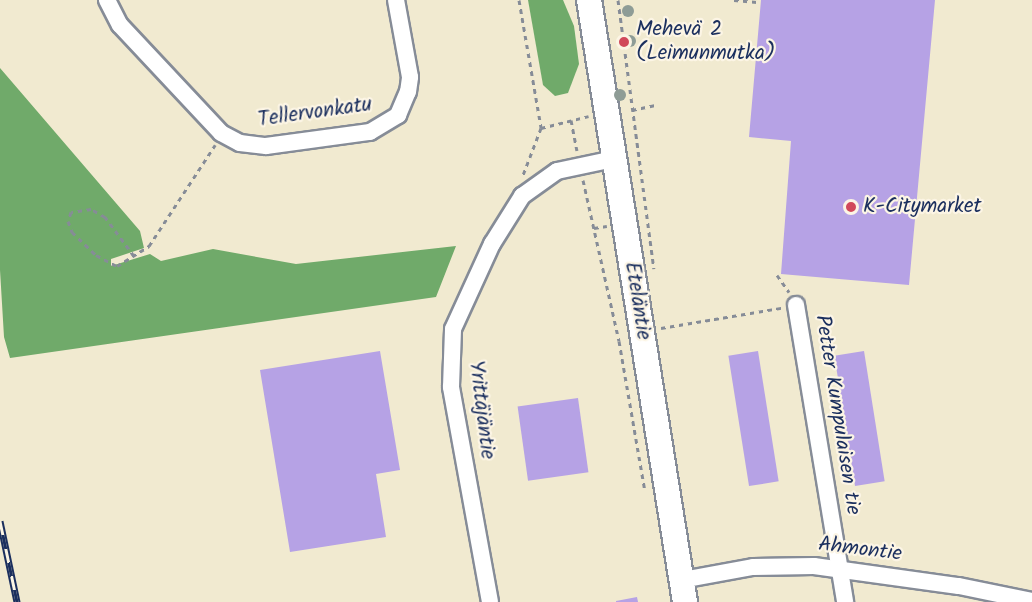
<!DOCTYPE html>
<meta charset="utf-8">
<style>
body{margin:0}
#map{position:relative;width:1032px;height:602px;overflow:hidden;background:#f1ead0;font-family:Kalam,sans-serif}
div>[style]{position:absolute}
.forest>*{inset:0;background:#70aa6a}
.building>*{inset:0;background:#b6a2e5;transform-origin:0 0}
.path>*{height:3px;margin-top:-1.5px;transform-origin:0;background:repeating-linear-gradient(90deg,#868c97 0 4.5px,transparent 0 9px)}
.roads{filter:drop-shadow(2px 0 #868c97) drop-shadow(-2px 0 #868c97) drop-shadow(0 2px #868c97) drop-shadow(0 -2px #868c97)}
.street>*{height:16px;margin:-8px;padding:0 8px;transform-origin:8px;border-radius:8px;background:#fff}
.secondary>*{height:24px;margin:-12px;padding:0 12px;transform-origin:12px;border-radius:12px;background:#fff}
.rail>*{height:7px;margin-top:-3.5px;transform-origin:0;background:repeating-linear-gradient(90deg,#fcf5e5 0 14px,#1b2f5e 0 28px);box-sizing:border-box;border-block:2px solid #1b2f5e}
.trees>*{width:12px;height:12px;margin:-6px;border-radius:50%;background:#8e9c96}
.dots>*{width:16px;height:16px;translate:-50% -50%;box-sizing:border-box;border:3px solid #fcf5e5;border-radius:50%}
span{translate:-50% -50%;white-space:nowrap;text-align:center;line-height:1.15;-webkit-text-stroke:4.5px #fcf5e5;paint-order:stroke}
.poi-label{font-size:21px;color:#1b2f5e}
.left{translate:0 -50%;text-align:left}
.street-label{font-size:21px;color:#1b2f5e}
</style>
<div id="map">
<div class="forest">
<div style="clip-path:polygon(528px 0,563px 0,574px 26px,579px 64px,568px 93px,555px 96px,543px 85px)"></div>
<div style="clip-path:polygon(0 68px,140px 231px,144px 248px,111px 259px,111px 266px,150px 254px,161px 261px,213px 249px,296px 264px,456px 246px,436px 297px,10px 358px,4px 337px,0 270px)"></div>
</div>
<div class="building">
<div style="clip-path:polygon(761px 0,935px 0,909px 285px,781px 274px,791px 141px,749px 137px)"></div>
<div style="clip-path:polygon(380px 351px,400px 470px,376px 474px,386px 537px,290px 552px,260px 370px)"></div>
<div style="left:758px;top:351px;width:132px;height:30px;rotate:81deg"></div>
<div style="left:864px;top:351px;width:132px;height:30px;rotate:81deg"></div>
<div style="left:578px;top:398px;width:75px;height:61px;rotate:82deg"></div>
<div style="clip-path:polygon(637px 597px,638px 602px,616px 602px,616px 601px)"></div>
</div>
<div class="path">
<div style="left:519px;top:0;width:130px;rotate:80.2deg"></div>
<div style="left:541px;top:128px;width:50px;rotate:111deg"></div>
<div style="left:618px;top:0;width:271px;rotate:82.4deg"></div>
<div style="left:734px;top:0;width:23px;rotate:5deg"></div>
<div style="left:632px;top:110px;width:24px;rotate:-12deg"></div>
<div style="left:571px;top:120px;width:31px;rotate:79deg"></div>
<div style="left:541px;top:128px;width:49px;rotate:-14deg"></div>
<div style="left:583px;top:180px;width:165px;rotate:77.4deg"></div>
<div style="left:619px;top:341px;width:152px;rotate:80.2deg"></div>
<div style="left:594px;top:228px;width:13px;rotate:-9deg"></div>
<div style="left:134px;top:256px;width:49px;rotate:-126.6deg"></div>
<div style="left:105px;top:217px;width:16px;rotate:-150deg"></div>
<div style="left:91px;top:209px;width:20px;rotate:171deg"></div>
<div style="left:71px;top:212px;width:9px;rotate:108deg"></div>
<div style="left:68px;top:221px;width:12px;rotate:70deg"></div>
<div style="left:72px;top:232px;width:33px;rotate:44deg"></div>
<div style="left:96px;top:255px;width:24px;rotate:28deg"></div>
<div style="left:117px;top:266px;width:38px;rotate:-32deg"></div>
<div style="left:149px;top:246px;width:121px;rotate:-56.8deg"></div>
<div style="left:777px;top:275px;width:21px;rotate:55deg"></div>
<div style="left:661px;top:328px;width:122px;rotate:-9.5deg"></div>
</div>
<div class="roads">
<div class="street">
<div style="left:107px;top:0;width:28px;rotate:63deg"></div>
<div style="left:120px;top:25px;width:148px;rotate:46.9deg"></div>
<div style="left:221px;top:133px;width:21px;rotate:28deg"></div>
<div style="left:240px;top:143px;width:26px;rotate:7deg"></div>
<div style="left:266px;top:146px;width:105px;rotate:-7.7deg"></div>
<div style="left:370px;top:132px;width:33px;rotate:-31deg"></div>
<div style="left:398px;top:115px;width:25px;rotate:-67deg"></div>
<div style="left:408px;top:92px;width:15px;rotate:-82deg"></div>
<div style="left:410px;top:77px;width:78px;rotate:-100.3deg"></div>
<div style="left:796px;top:305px;width:301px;rotate:80.6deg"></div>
<div style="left:682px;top:580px;width:72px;rotate:-10.4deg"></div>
<div style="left:753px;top:567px;width:61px;rotate:-0.9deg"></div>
<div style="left:814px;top:566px;width:146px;rotate:7.9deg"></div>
<div style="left:959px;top:586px;width:75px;rotate:11.6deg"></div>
<div style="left:490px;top:602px;width:219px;rotate:-100.3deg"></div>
<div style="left:451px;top:387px;width:58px;rotate:-88deg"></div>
<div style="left:453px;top:329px;width:94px;rotate:-65.4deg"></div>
<div style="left:492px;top:244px;width:57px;rotate:-58deg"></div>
<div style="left:522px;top:196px;width:43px;rotate:-35.5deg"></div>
<div style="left:557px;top:171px;width:58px;rotate:-11.9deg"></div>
</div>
<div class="secondary">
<div style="left:589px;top:0;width:610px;rotate:80.94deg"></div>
</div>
</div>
<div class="rail">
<div style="left:0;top:521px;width:83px;rotate:78.1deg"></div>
</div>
<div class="trees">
<div style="left:628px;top:11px"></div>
<div style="left:630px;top:41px"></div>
<div style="left:620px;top:95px"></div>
</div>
<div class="dots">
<div style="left:624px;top:42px;background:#d1495b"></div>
<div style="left:851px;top:207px;background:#d1495b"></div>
</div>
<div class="poi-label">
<span class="left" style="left:636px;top:42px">Mehevä 2<br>(Leimunmutka)</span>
<span class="left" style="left:863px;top:207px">K-Citymarket</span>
</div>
<div class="street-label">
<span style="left:315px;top:113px;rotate:-8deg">Tellervonkatu</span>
<span style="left:637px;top:301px;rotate:81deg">Eteläntie</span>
<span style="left:481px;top:410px;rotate:83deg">Yrittäjäntie</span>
<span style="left:837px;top:415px;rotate:81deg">Petter Kumpulaisen tie</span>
<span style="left:860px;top:550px;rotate:7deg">Ahmontie</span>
</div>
</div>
